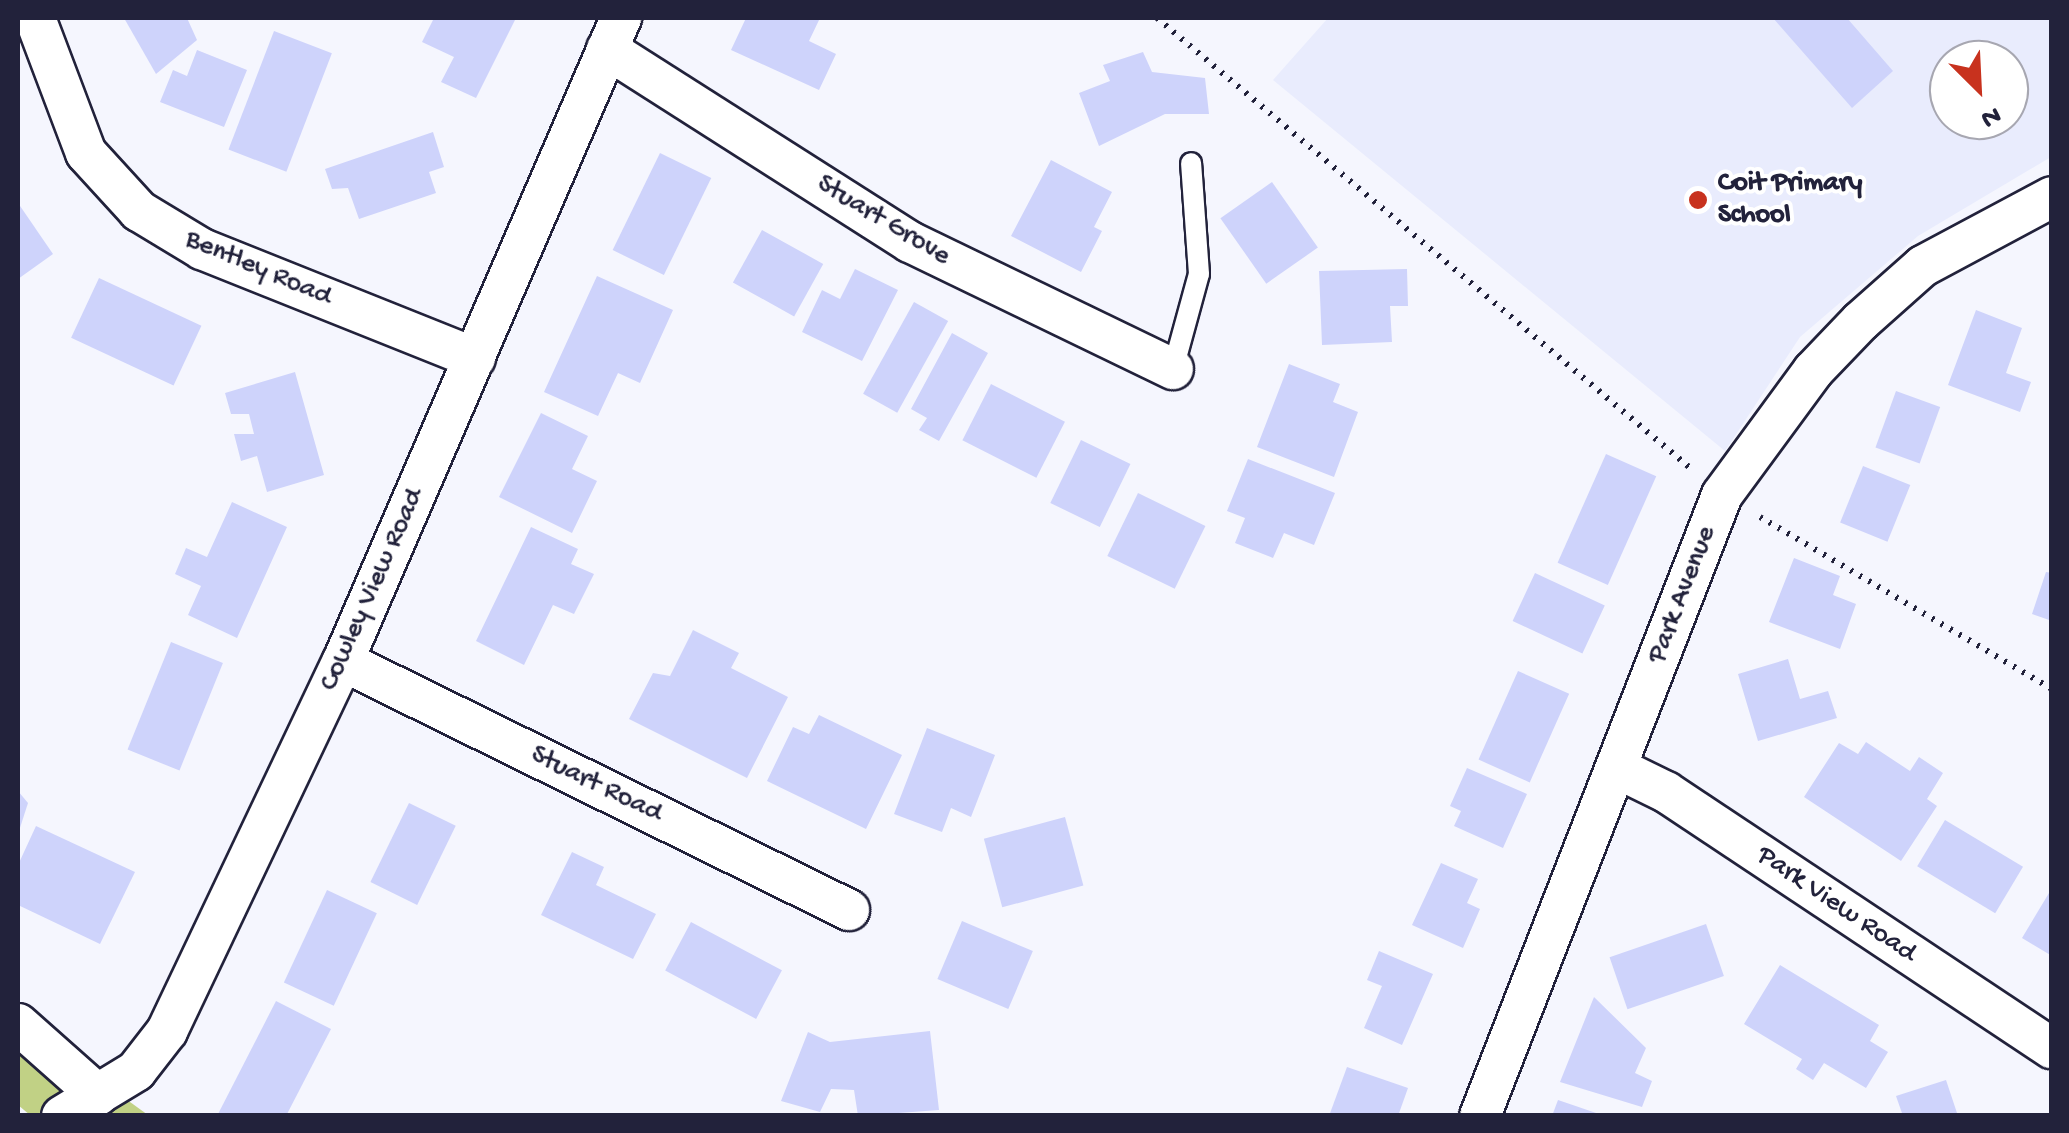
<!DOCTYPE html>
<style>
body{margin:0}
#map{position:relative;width:2069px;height:1133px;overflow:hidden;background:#f5f6fe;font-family:"Gochi Hand",sans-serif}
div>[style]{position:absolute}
.built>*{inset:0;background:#e9ecfd}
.green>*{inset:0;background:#c1d185}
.building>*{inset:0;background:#ced3fb;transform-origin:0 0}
.path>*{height:6px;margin-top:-3px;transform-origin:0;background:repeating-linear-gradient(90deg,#22223b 0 2.5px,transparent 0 10.5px)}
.roads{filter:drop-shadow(2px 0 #22223b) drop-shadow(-2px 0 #22223b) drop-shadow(0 2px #22223b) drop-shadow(0 -2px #22223b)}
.lane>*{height:20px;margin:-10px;padding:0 10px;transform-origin:10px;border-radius:10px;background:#fff}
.street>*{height:40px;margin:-20px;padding:0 20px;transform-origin:20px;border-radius:20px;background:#fff}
.dots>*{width:28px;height:28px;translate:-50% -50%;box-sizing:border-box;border:5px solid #fff;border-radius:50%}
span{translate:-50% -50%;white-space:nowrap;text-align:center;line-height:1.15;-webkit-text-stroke:8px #fff;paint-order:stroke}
.poi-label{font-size:28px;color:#22223b;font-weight:700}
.left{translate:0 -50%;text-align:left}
.street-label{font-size:28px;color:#22223b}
.frame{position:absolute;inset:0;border:20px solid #22223b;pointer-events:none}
.north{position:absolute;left:1929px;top:40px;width:100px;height:100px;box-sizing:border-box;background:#fff;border:2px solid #a7a7b1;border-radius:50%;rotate:156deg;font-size:28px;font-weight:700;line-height:40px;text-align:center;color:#22223b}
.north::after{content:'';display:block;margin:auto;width:35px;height:45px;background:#c8321e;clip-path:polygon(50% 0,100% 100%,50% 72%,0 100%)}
</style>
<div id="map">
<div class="built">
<div style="clip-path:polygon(evenodd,1328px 18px,2051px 18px,2051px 157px,1918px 236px,1800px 337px,1725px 451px,1273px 80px,1328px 18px,1949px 60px,2009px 60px,2009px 120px,1949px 120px,1949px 60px)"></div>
</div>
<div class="green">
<div style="clip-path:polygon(18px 1021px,148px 1115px,30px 1115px,18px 1105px)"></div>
</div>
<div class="building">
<div style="clip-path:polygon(124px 18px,187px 18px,197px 40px,156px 74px)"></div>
<div style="clip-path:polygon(434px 18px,516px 18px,476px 98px,441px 82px,454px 57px,422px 42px)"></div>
<div style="clip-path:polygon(746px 18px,820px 18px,809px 41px,836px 54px,819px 90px,731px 50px)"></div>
<div style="clip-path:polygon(1773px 18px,1847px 18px,1893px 71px,1852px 108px)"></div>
<div style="left:274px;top:31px;width:62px;height:127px;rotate:21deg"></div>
<div style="clip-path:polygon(197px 50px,247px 70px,224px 127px,160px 102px,173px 70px,187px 76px)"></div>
<div style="clip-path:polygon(1143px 52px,1152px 72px,1205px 78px,1209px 114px,1165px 114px,1099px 146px,1079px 93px,1110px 81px,1103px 65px)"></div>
<div style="clip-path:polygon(433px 132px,444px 167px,429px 172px,436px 193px,359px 219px,348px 188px,332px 189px,325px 169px)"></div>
<div style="left:660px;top:153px;width:57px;height:108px;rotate:26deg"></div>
<div style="clip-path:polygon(1051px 160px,1112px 192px,1094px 227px,1102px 231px,1081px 272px,1011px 236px)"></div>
<div style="left:1272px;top:182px;width:80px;height:63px;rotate:55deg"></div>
<div style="clip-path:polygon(18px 203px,53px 254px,18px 279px)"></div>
<div style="left:762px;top:230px;width:70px;height:60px;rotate:29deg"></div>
<div style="clip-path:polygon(855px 269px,898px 290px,862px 361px,802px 332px,822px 290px,840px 299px)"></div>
<div style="clip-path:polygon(1407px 269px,1408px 306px,1390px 306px,1392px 342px,1322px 345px,1319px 271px)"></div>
<div style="clip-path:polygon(597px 276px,673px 310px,640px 383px,618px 373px,598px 416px,544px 392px)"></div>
<div style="left:99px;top:278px;width:113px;height:66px;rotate:25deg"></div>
<div style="left:914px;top:302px;width:39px;height:105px;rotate:29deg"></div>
<div style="clip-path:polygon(1976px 310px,2022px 328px,2006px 373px,2031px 382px,2020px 412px,1948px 385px)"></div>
<div style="clip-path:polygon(952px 333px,988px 353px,939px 441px,919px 430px,927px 418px,911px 409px)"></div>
<div style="clip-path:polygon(1289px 364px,1340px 384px,1333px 402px,1358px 412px,1334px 477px,1257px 447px)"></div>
<div style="clip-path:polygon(295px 372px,324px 475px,267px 492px,257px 456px,241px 461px,234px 434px,254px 434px,249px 414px,231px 414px,225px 393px)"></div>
<div style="left:991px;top:384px;width:83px;height:63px;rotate:27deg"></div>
<div style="left:1896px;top:391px;width:47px;height:60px;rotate:20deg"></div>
<div style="clip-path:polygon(541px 413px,588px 436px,572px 469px,597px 481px,572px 533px,499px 497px)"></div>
<div style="left:1081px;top:440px;width:55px;height:70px;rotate:26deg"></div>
<div style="left:1606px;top:454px;width:55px;height:119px;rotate:24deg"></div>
<div style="clip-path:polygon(1248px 459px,1335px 493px,1314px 545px,1284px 533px,1273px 558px,1235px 543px,1245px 518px,1227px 511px)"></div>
<div style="left:1863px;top:466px;width:51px;height:61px;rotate:22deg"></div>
<div style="left:1138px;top:493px;width:75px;height:70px;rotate:26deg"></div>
<div style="clip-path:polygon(232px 502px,287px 527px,237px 638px,188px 615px,201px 586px,175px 574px,186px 548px,207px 557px)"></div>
<div style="clip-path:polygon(531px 527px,578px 549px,571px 564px,594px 574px,574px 614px,553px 605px,524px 665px,476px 641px)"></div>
<div style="clip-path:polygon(1794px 558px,1840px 576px,1833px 595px,1856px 604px,1840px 649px,1769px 622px)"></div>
<div style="clip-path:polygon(2046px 572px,2052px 573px,2052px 621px,2032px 614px)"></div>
<div style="left:1535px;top:573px;width:77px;height:53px;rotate:25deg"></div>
<div style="clip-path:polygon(693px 630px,739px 653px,731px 668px,788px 697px,747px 778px,629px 719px,653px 673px,670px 676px)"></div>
<div style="left:171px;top:642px;width:56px;height:116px;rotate:22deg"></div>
<div style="clip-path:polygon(1788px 659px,1800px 699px,1828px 691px,1837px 718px,1758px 741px,1738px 674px)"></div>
<div style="left:1518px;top:671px;width:56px;height:97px;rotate:24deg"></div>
<div style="clip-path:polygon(819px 715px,902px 755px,866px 829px,767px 781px,793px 727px,809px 734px)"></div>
<div style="clip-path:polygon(927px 728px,995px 755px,971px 817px,951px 808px,942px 832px,894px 814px)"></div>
<div style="clip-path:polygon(1866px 742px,1910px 771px,1919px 757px,1943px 773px,1927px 799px,1937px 806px,1901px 861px,1804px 797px,1839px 743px,1858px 754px)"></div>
<div style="clip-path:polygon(1467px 768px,1527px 794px,1503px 848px,1454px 826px,1461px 811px,1450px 806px)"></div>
<div style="clip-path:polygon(18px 791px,28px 803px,18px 834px)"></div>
<div style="left:409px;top:803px;width:52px;height:88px;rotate:26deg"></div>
<div style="left:1065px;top:817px;width:71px;height:84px;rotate:75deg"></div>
<div style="left:1945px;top:820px;width:91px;height:54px;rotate:31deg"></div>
<div style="clip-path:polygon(36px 826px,135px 872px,100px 944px,18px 905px,18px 865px)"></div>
<div style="clip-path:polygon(572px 852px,604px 867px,596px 885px,656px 914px,633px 959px,541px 915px)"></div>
<div style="clip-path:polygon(1441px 863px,1478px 879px,1467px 903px,1480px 909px,1463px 948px,1412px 925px)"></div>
<div style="clip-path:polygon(2052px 888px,2052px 956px,2022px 938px)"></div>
<div style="left:327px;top:890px;width:55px;height:102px;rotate:25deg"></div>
<div style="left:962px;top:921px;width:77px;height:63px;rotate:23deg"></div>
<div style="left:691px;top:922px;width:103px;height:55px;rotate:28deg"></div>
<div style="left:1706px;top:924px;width:55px;height:102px;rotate:71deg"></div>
<div style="clip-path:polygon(1379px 951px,1433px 974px,1402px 1045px,1364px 1028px,1382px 986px,1367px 980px)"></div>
<div style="clip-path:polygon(1780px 965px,1879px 1025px,1870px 1041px,1888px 1052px,1866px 1088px,1824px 1063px,1813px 1080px,1796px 1069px,1802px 1059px,1744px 1024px)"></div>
<div style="clip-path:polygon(1594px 997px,1646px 1048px,1635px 1073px,1652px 1081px,1642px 1107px,1560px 1082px)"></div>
<div style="clip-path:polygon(276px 1001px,331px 1029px,286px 1116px,217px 1116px)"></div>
<div style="clip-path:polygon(930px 1031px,939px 1110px,858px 1116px,854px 1090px,831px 1089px,820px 1112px,781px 1101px,808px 1032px,830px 1042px)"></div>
<div style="clip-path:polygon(1347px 1067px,1408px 1088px,1398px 1116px,1329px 1116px)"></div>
<div style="clip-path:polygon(1946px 1080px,1958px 1116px,1903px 1116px,1896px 1096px)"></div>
<div style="clip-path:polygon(1558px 1100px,1602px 1115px,1602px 1116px,1552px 1116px)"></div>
</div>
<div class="path">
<div style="left:1157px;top:18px;width:696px;rotate:40.16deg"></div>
<div style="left:2051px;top:18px;width:1px"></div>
<div style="left:1760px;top:517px;width:339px;rotate:30.5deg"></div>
</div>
<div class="roads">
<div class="lane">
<div style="left:1173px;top:369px;width:98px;rotate:-74.7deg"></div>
<div style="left:1199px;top:274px;width:111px;rotate:-94.1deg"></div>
</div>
<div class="street">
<div style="left:35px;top:18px;width:144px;rotate:69.3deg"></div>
<div style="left:86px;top:153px;width:79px;rotate:47.6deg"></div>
<div style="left:139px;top:211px;width:74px;rotate:31.1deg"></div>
<div style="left:202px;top:249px;width:294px;rotate:21.8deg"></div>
<div style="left:607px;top:49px;width:359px;rotate:32.5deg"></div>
<div style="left:910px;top:242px;width:292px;rotate:25.8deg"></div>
<div style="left:343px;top:661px;width:564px;rotate:26.2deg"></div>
<div style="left:1617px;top:768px;width:55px;rotate:26.1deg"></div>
<div style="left:1666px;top:792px;width:463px;rotate:33.6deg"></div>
<div style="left:18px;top:1024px;width:107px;rotate:41.6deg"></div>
<div style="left:62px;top:1116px;width:87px;rotate:-31.3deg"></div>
<div style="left:136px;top:1071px;width:51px;rotate:-52.2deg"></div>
<div style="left:167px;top:1031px;width:410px;rotate:-64.6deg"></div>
<div style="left:343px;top:661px;width:701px;rotate:-66.62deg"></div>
<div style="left:1480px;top:1116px;width:666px;rotate:-68.71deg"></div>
<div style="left:1722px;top:495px;width:154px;rotate:-53.7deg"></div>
<div style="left:1813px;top:371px;width:69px;rotate:-46.2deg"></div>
<div style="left:1861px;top:321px;width:83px;rotate:-41.6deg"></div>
<div style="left:1923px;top:266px;width:146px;rotate:-28.1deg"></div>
</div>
</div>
<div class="dots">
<div style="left:1698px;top:200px;background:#c8321e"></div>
</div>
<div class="poi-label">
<span class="left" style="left:1718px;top:200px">Coit Primary<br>School</span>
</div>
<div class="street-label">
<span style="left:883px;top:221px;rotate:31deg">Stuart Grove</span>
<span style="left:258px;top:269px;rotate:23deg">Bentley Road</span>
<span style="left:373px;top:590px;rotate:-66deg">Cowley View Road</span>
<span style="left:1683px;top:595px;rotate:-69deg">Park Avenue</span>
<span style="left:596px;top:785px;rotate:26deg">Stuart Road</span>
<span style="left:1836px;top:905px;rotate:34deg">Park View Road</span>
</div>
<div class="frame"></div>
<div class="north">N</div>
</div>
